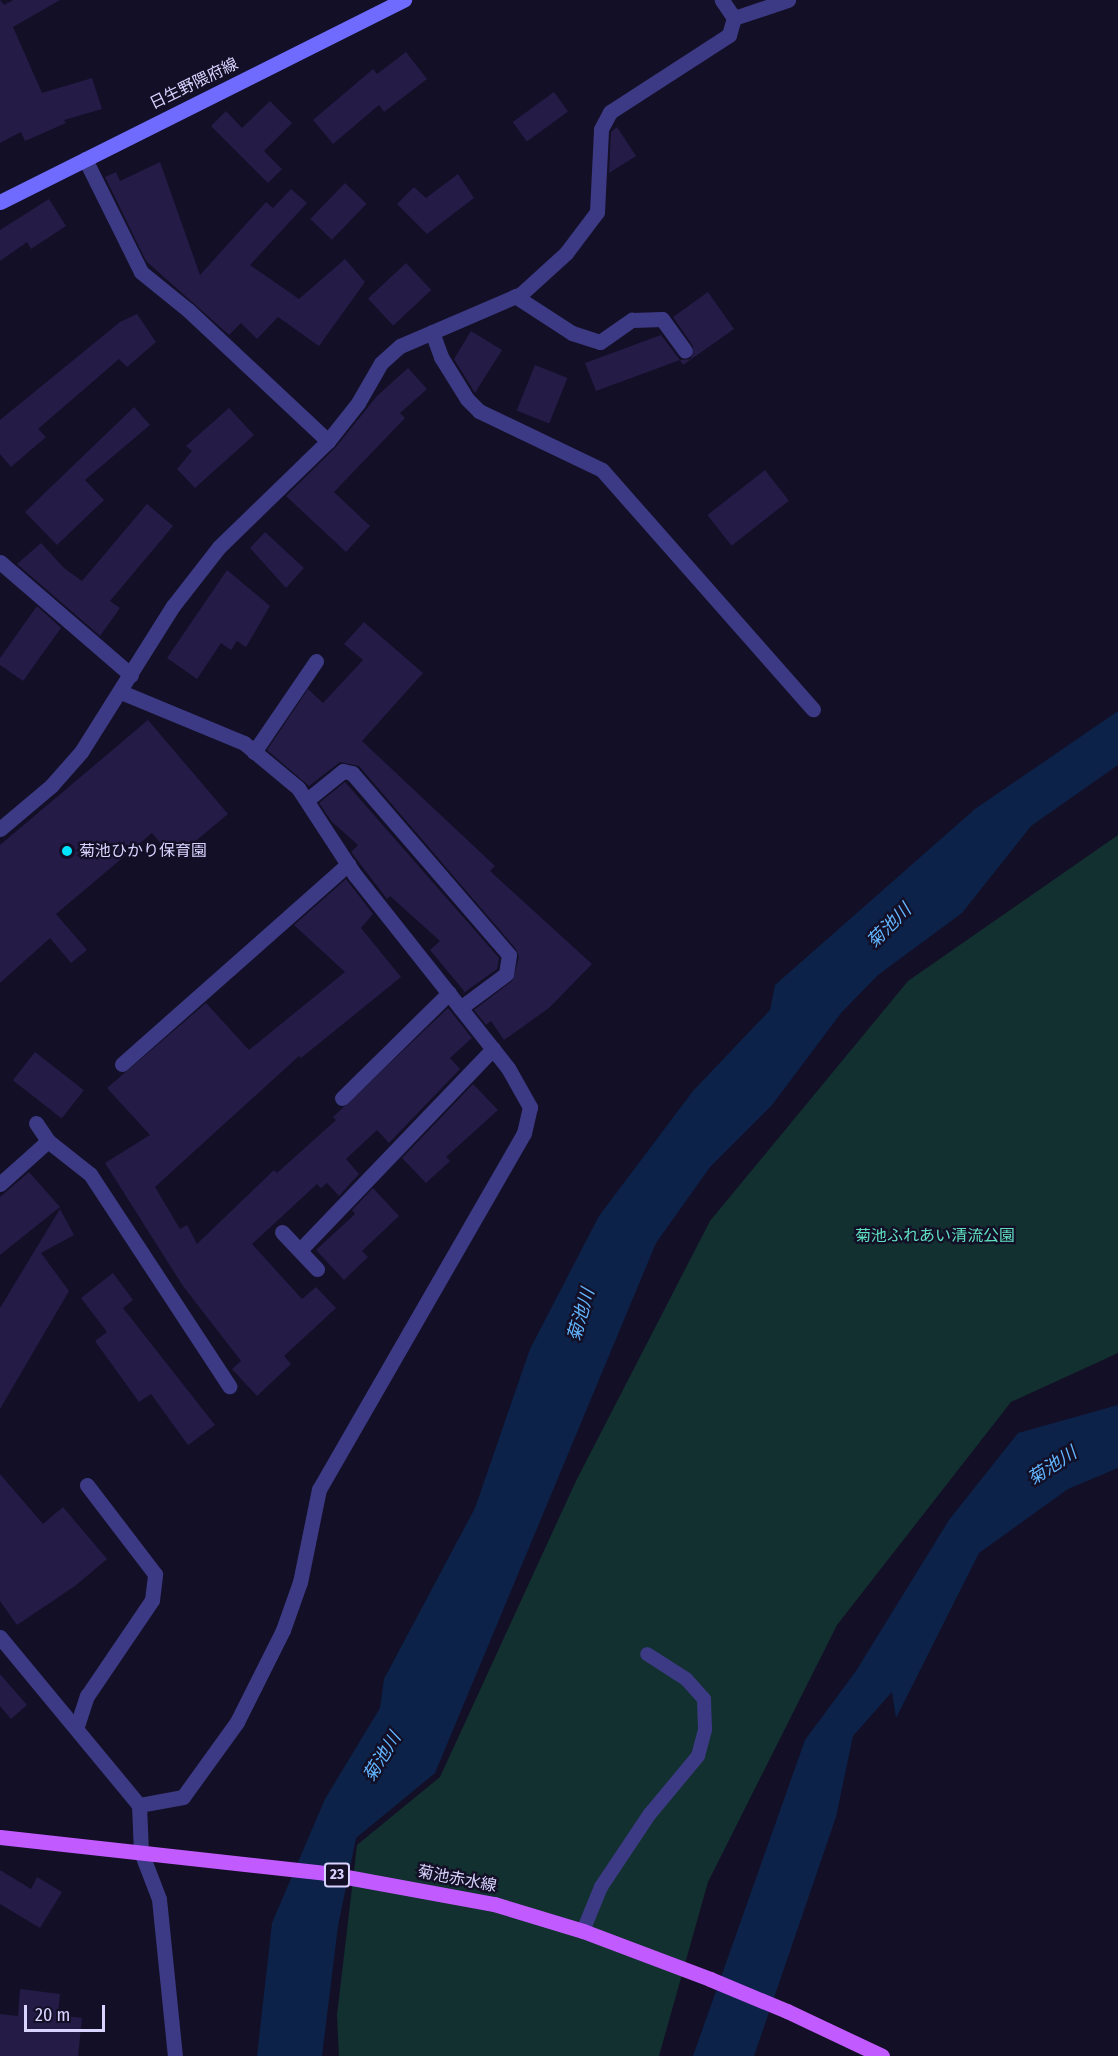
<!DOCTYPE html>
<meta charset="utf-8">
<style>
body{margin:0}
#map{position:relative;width:1118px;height:2056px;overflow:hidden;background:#130f26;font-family:"Fira Sans Condensed","Noto Sans JP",sans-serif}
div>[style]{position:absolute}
.green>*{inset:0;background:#12302f}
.water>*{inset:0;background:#0c2248}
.building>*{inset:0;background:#241b47;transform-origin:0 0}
.lane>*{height:14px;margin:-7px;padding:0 7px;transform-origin:7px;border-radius:7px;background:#3d3a85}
.street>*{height:15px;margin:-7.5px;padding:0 7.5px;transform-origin:7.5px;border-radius:7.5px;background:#3d3a85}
.secondary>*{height:15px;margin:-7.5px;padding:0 7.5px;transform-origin:7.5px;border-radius:7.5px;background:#6f6bff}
.primary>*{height:15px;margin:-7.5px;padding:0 7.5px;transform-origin:7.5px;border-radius:7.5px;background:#c25bff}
.dots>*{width:16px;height:16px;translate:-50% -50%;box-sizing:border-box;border:3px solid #130f26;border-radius:50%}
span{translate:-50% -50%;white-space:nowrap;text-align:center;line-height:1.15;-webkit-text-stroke:4.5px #130f26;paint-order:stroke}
.shield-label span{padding:2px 4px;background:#130f26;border:2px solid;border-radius:4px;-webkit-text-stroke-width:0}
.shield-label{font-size:15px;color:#d9d4ff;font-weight:700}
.street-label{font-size:16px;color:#d9d4ff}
.poi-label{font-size:16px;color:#d9d4ff}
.left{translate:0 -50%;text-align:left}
.park-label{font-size:16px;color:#5fe0c0}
.water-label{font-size:18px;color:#62b6ff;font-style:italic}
.scale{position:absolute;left:24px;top:2005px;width:81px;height:27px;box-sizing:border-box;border:3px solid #d9d4ff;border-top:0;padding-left:8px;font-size:18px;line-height:21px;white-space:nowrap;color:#d9d4ff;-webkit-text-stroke:4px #130f26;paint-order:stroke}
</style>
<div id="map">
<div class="green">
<div style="clip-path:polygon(1118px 835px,1118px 1353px,1011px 1402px,837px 1625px,708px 1882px,659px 2056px,339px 2056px,337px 2015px,357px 1845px,440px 1777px,576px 1481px,710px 1221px,908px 981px)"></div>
</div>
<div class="water">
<div style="clip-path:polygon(1118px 711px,1118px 765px,1031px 826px,962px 913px,878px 975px,841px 1013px,772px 1105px,710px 1167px,656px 1243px,435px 1773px,356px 1838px,338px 1926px,322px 2056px,257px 2056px,272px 1923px,325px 1799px,380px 1708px,384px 1679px,475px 1508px,530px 1349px,599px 1216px,693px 1091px,770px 1010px,775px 985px,975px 809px)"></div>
<div style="clip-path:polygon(1118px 1405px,1118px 1468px,1068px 1489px,979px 1553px,896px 1718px,892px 1692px,853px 1736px,836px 1817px,754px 2056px,693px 2056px,805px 1740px,856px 1671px,949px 1520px,1018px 1433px)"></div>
</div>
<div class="building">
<div style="clip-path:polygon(0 0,4px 5px,13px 0,60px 0,13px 27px,42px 93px,92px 78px,102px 109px,64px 120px,66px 123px,25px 141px,21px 132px,0 143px)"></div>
<div style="clip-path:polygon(406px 52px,427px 79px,384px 112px,379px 105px,333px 144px,313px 120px,373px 69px,377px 74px)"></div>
<div style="left:554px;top:92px;width:24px;height:51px;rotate:54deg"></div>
<div style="clip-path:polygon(270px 101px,292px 123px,264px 151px,282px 169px,268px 183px,211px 126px,226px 111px,242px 128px)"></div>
<div style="clip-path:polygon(617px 127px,636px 156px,609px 173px,611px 132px)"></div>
<div style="clip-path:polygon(160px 162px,200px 275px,266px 202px,273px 208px,291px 189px,307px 203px,250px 265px,299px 299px,345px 259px,365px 282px,319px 346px,278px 317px,257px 339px,241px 323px,229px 335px,146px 261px,105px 177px,116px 172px,120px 181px)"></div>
<div style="clip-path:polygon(458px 174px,474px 198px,427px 234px,397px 204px,414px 187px,426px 198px)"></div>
<div style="left:345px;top:183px;width:30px;height:50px;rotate:44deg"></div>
<div style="clip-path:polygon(49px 199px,66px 226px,31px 249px,27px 242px,0 261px,0 230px)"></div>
<div style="left:406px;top:263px;width:37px;height:52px;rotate:47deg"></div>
<div style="clip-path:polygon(708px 292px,734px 329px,683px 365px,680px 360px,596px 391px,585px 363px,661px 335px,680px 360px,691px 359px,693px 346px,673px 317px)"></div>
<div style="clip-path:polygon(137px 314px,156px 342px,127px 367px,119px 359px,38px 429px,46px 437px,11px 467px,0 454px,0 420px,120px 322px)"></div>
<div style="clip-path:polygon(471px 331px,502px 350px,475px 393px,454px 359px)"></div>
<div style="left:535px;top:365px;width:35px;height:49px;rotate:22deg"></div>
<div style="clip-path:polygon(408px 368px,427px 389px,400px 413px,405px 418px,334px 492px,370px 526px,346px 552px,286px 496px,335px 448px,377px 396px)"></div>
<div style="clip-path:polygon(134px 407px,150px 425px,85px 480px,104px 500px,57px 545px,25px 512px)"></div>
<div style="clip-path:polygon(229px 408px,254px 435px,195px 488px,177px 469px,192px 451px,186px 446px)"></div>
<div style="left:765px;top:470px;width:39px;height:73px;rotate:52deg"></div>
<div style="clip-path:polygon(147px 504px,173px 526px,110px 601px,120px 608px,100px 636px,17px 564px,41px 543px,64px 568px,82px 581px)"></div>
<div style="clip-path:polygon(265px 532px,304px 568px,286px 588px,250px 548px)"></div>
<div style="clip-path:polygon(227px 570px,270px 606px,246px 647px,237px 641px,231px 650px,221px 643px,197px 679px,167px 658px)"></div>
<div style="clip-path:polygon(37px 606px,61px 628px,23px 681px,0 665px,0 658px)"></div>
<div style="clip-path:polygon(364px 622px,423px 673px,362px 741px,495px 866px,490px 871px,592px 964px,549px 1008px,504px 1040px,491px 1021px,486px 1025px,474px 1010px,512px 981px,519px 957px,516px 949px,359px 766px,340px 762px,309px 786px,267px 750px,308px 689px,323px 703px,363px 660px,344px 644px)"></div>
<div style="clip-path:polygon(148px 720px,228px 814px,174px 859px,152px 833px,56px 914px,87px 950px,71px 963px,50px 938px,0 983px,0 845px)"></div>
<div style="clip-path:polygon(345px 782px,499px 958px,497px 969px,462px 994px,464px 991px,430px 950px,440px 941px,390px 896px,387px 899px,351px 852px,358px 845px,332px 822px,319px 803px)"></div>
<div style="clip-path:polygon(346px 879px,373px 914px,361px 928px,401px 977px,301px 1058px,299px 1056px,155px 1187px,180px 1229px,187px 1225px,197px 1244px,274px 1170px,277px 1173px,336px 1120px,333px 1117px,448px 1008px,472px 1038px,450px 1058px,460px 1069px,389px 1143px,377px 1130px,346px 1159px,359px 1174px,339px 1196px,327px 1183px,321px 1188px,317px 1184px,252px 1244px,302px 1299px,316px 1287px,336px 1308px,284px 1356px,291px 1364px,257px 1396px,232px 1369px,241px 1361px,183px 1286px,105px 1163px,150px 1135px,107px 1088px,206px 1003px,249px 1050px,345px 972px,294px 925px)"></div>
<div style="left:35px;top:1052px;width:62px;height:36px;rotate:38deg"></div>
<div style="clip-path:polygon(473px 1084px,498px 1110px,446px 1157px,450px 1161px,426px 1183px,402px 1158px)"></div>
<div style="clip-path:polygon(29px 1172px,60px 1207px,0 1255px,0 1197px)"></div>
<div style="clip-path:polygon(373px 1188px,399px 1216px,362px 1251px,368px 1257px,344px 1280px,316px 1250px,355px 1214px,352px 1210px)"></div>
<div style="clip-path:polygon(60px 1209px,74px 1235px,41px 1253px,69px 1291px,0 1409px,0 1308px)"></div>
<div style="clip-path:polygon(113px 1273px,133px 1300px,123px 1308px,215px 1425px,188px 1445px,151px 1394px,139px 1402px,95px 1341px,107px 1332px,81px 1298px)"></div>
<div style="clip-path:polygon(0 1474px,43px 1524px,63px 1507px,107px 1559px,75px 1586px,17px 1625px,0 1601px)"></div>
<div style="clip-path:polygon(0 1674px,27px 1705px,11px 1719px,0 1706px)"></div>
<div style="clip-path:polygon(0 1870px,31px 1889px,37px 1877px,62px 1892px,40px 1928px,0 1904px)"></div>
<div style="clip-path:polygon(20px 1989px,60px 1994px,58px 2015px,82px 2018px,78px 2056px,0 2056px,0 2014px,18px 2016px)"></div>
</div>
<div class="lane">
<div style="left:583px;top:1931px;width:48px;rotate:-67.8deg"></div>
<div style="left:601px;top:1887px;width:87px;rotate:-56.3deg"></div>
<div style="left:649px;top:1815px;width:77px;rotate:-50.3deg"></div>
<div style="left:698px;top:1756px;width:28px;rotate:-75deg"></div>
<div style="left:705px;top:1729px;width:30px;rotate:-92deg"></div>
<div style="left:704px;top:1699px;width:27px;rotate:-132deg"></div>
<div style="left:686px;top:1679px;width:46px;rotate:-147.3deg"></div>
</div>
<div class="street">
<div style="left:734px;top:18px;width:57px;rotate:-18.4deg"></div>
<div style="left:85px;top:159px;width:126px;rotate:63.6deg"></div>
<div style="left:141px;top:272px;width:60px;rotate:39deg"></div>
<div style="left:188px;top:310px;width:192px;rotate:43.1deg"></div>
<div style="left:515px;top:296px;width:68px;rotate:33deg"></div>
<div style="left:572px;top:333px;width:29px;rotate:18deg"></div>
<div style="left:600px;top:342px;width:39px;rotate:-35deg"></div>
<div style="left:632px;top:320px;width:30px;rotate:-2deg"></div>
<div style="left:662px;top:319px;width:39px;rotate:54deg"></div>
<div style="left:432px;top:332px;width:27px;rotate:70deg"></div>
<div style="left:441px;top:357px;width:49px;rotate:58.2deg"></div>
<div style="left:467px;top:399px;width:17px;rotate:45deg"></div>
<div style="left:479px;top:411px;width:136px;rotate:25.6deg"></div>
<div style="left:602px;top:470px;width:319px;rotate:48.6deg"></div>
<div style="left:0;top:562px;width:173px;rotate:40.8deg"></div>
<div style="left:121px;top:692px;width:133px;rotate:22.5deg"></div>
<div style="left:244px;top:743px;width:70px;rotate:39.8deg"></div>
<div style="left:298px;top:788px;width:104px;rotate:56.8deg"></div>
<div style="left:355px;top:875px;width:246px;rotate:51.6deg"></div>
<div style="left:508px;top:1068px;width:45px;rotate:60.6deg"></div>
<div style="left:530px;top:1107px;width:27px;rotate:103deg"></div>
<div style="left:524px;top:1133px;width:411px;rotate:119.9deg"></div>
<div style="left:319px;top:1489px;width:95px;rotate:101.5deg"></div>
<div style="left:300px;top:1582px;width:51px;rotate:109.5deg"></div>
<div style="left:283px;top:1630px;width:103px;rotate:116.6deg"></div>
<div style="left:237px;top:1722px;width:92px;rotate:125.8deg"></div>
<div style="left:183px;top:1797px;width:45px;rotate:169.7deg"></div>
<div style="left:254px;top:752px;width:110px;rotate:-55.7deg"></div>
<div style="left:307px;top:800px;width:46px;rotate:-38.9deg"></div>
<div style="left:343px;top:771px;width:9px;rotate:13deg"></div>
<div style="left:352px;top:773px;width:240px;rotate:49.2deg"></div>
<div style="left:509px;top:955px;width:19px;rotate:99deg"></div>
<div style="left:506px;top:974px;width:57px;rotate:143.5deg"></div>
<div style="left:0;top:829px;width:67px;rotate:-40.1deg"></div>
<div style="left:51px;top:786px;width:45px;rotate:-48.6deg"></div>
<div style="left:81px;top:752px;width:173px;rotate:-57.8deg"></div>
<div style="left:173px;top:606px;width:75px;rotate:-52.1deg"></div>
<div style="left:219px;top:547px;width:152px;rotate:-44.2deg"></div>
<div style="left:328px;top:441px;width:48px;rotate:-51.7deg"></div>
<div style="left:358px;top:403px;width:46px;rotate:-60.1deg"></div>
<div style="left:381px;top:363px;width:25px;rotate:-42deg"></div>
<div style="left:400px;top:346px;width:132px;rotate:-23.3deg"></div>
<div style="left:521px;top:294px;width:61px;rotate:-42.3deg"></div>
<div style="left:566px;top:253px;width:51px;rotate:-52.9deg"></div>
<div style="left:597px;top:212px;width:83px;rotate:-87.2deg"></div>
<div style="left:601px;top:129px;width:19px;rotate:-62deg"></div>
<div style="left:610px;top:112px;width:142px;rotate:-32.9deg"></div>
<div style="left:729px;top:35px;width:18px;rotate:-74deg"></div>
<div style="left:734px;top:18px;width:22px;rotate:-124deg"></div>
<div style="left:122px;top:1064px;width:302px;rotate:-41.5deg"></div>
<div style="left:342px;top:1098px;width:150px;rotate:-44.5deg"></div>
<div style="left:36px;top:1123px;width:22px;rotate:56deg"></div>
<div style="left:48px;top:1141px;width:53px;rotate:38.2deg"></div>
<div style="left:90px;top:1174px;width:254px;rotate:56.7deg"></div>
<div style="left:0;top:1184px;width:64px;rotate:-41.9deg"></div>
<div style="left:282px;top:1232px;width:51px;rotate:46.6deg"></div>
<div style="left:300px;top:1250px;width:279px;rotate:-46.2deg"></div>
<div style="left:0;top:1637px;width:218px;rotate:50.4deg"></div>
<div style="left:139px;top:1805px;width:47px;rotate:87.6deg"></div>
<div style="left:141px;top:1852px;width:50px;rotate:69deg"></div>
<div style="left:159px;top:1899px;width:158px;rotate:84.2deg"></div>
<div style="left:77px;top:1726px;width:32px;rotate:-72deg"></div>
<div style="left:87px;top:1696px;width:116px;rotate:-55.9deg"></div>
<div style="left:152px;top:1600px;width:26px;rotate:-83deg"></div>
<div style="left:155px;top:1574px;width:112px;rotate:-127.4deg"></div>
</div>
<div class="secondary">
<div style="left:0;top:202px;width:452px;rotate:-26.6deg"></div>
</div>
<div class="primary">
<div style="left:0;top:1837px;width:327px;rotate:6.3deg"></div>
<div style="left:325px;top:1873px;width:172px;rotate:10.4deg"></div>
<div style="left:494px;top:1904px;width:93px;rotate:16.9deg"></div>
<div style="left:583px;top:1931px;width:136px;rotate:20.7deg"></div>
<div style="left:710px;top:1979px;width:83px;rotate:22.6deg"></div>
<div style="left:787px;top:2011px;width:105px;rotate:25.3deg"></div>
</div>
<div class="dots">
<div style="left:67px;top:851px;background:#00e5ff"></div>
</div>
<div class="shield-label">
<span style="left:337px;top:1875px">23</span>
</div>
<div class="street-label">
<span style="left:194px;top:84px;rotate:-26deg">日生野隈府線</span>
<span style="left:457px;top:1879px;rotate:11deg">菊池赤水線</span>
</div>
<div class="poi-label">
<span class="left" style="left:79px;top:851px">菊池ひかり保育園</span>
</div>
<div class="park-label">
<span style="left:935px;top:1236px">菊池ふれあい清流公園</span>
</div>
<div class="water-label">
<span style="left:889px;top:926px;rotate:-45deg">菊池川</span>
<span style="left:581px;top:1315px;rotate:-74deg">菊池川</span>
<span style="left:1052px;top:1466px;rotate:-33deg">菊池川</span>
<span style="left:382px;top:1757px;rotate:-58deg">菊池川</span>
</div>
<div class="scale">20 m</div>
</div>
